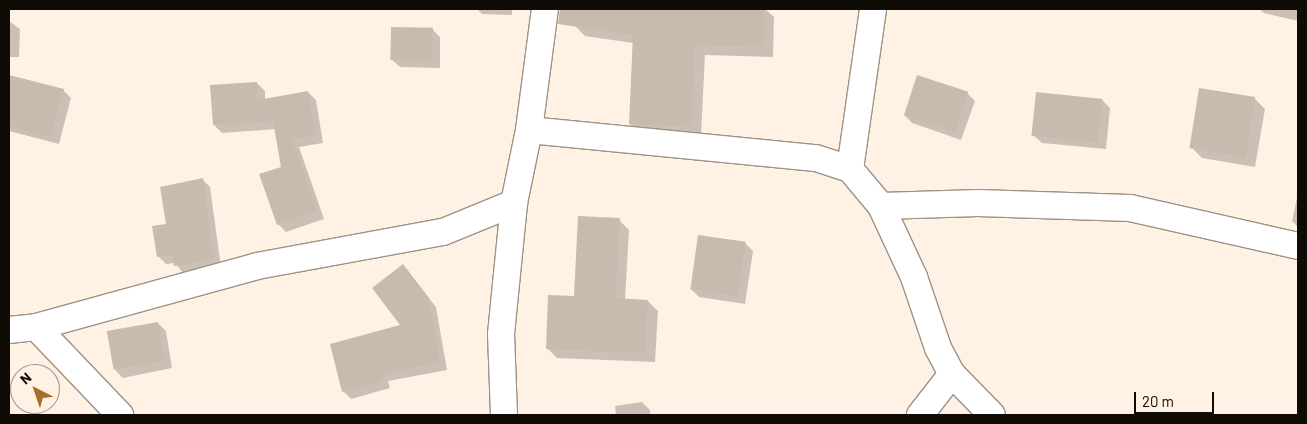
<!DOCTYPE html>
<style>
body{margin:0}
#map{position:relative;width:1307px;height:424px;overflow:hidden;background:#fff1e4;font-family:Barlow,sans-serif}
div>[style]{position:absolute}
.shadow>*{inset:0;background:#0003;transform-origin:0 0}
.building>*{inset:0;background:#c7bbae;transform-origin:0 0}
.roads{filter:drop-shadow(1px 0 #9e9286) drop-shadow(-1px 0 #9e9286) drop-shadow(0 1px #9e9286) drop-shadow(0 -1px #9e9286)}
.minor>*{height:26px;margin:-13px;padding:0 13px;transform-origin:13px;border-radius:13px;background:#fff}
span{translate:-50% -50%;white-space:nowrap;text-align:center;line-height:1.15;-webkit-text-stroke:4.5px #fff1e4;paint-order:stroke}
.frame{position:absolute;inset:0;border:10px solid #0f0b07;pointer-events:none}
.north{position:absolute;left:10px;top:364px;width:50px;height:50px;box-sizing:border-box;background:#fff1e4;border:1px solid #9f958c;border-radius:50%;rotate:319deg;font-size:14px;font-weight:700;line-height:20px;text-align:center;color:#0f0b07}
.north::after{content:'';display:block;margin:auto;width:18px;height:22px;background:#a66f2b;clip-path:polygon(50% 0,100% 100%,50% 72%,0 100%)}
.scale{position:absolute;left:1134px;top:392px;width:80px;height:22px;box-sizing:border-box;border:2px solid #0f0b07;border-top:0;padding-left:6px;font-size:15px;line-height:18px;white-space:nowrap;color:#0f0b07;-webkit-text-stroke:4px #fff1e4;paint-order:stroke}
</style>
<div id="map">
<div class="shadow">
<div style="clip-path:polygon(477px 9px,512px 9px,512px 15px,482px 14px)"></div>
<div style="clip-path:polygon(577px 9px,765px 9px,774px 17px,773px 57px,705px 55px,701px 136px,640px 134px,630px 124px,633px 43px,585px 36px,574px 25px)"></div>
<div style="clip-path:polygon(1259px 9px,1298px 9px,1298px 21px,1264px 13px)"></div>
<div style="clip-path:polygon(9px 21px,20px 29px,19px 57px,9px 57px)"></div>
<div style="clip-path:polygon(432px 29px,440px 37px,440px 68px,400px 67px,391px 59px)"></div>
<div style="clip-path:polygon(11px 77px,63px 90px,71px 98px,59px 144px,9px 131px)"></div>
<div style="clip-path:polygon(257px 83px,265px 91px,265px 100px,308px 92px,316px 100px,323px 143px,299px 147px,324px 219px,286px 232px,278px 224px,282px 167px,276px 129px,222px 133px,214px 125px)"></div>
<div style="clip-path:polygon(967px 93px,975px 101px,961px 140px,912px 123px,904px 115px)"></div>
<div style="clip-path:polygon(1254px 98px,1265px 109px,1255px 167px,1202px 158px,1191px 147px)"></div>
<div style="clip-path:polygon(1102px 100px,1110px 108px,1106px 149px,1042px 143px,1033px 135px)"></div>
<div style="clip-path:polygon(202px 179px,210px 187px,221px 267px,183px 273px,175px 263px,166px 264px,158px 256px)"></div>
<div style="clip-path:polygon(1298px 193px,1298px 227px,1292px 221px)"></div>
<div style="clip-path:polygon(619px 220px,629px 230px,625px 300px,648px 301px,658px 311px,655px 362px,557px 358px,547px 348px)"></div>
<div style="clip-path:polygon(745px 243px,753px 251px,745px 304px,699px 297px,691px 289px)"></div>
<div style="clip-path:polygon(403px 266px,436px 307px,447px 370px,388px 381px,390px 388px,351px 399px,343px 391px,402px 325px)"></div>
<div style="clip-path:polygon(158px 323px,166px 331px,172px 368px,123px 378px,115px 370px)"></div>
<div style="clip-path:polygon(642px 402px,650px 410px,650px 415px,616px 415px,615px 406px)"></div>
<div style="left:941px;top:414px;width:27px;height:1px"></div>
</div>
<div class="building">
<div style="clip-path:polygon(560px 9px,764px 9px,763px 47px,695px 45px,691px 127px,629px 124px,633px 35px,558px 24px)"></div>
<div style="left:391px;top:27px;width:42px;height:33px;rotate:1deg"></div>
<div style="clip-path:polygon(9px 75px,64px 89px,51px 137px,9px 126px)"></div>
<div style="left:917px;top:75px;width:54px;height:42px;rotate:18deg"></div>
<div style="clip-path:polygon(257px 82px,258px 100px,308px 91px,316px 135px,292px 139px,317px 211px,277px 225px,259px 174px,281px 167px,273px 121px,213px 125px,210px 85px)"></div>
<div style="left:1199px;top:88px;width:57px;height:61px;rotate:9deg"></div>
<div style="left:1036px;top:92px;width:67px;height:44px;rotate:6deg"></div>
<div style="clip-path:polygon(203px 178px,213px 259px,174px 266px,172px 254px,157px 257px,152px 226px,166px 224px,160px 187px)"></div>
<div style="clip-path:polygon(578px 216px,620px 218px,615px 298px,648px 300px,645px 353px,546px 349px,548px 295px,574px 296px)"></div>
<div style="left:698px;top:235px;width:48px;height:55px;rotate:8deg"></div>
<div style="clip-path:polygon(403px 264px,429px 298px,440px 362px,381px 374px,383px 380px,342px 392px,330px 344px,400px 325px,372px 288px)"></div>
<div style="left:158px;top:322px;width:39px;height:52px;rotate:80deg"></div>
</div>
<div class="roads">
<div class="minor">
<div style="left:529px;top:130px;width:288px;rotate:5.6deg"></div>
<div style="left:816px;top:158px;width:36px;rotate:18deg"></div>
<div style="left:850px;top:169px;width:48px;rotate:50deg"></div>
<div style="left:881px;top:206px;width:78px;rotate:65.1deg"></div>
<div style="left:914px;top:277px;width:75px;rotate:71.3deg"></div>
<div style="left:938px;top:348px;width:30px;rotate:62deg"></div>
<div style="left:952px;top:374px;width:57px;rotate:45.7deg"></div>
<div style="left:850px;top:169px;width:162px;rotate:-81.8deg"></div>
<div style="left:881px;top:206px;width:97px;rotate:-1.8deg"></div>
<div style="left:978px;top:203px;width:152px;rotate:1.9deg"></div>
<div style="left:1130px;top:208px;width:172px;rotate:12.7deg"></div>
<div style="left:36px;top:327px;width:122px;rotate:46.3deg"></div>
<div style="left:9px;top:330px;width:27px;rotate:-6deg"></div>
<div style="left:36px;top:327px;width:229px;rotate:-15.4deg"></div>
<div style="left:257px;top:266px;width:189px;rotate:-10.4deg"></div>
<div style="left:443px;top:232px;width:77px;rotate:-22.2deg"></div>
<div style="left:504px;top:415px;width:81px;rotate:-92.1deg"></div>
<div style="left:501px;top:334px;width:132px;rotate:-84.3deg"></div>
<div style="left:514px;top:203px;width:75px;rotate:-78.4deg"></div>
<div style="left:529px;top:130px;width:122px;rotate:-82.5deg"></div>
<div style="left:920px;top:415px;width:52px;rotate:-52deg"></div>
</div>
</div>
<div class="frame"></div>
<div class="north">N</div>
<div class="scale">20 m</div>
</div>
